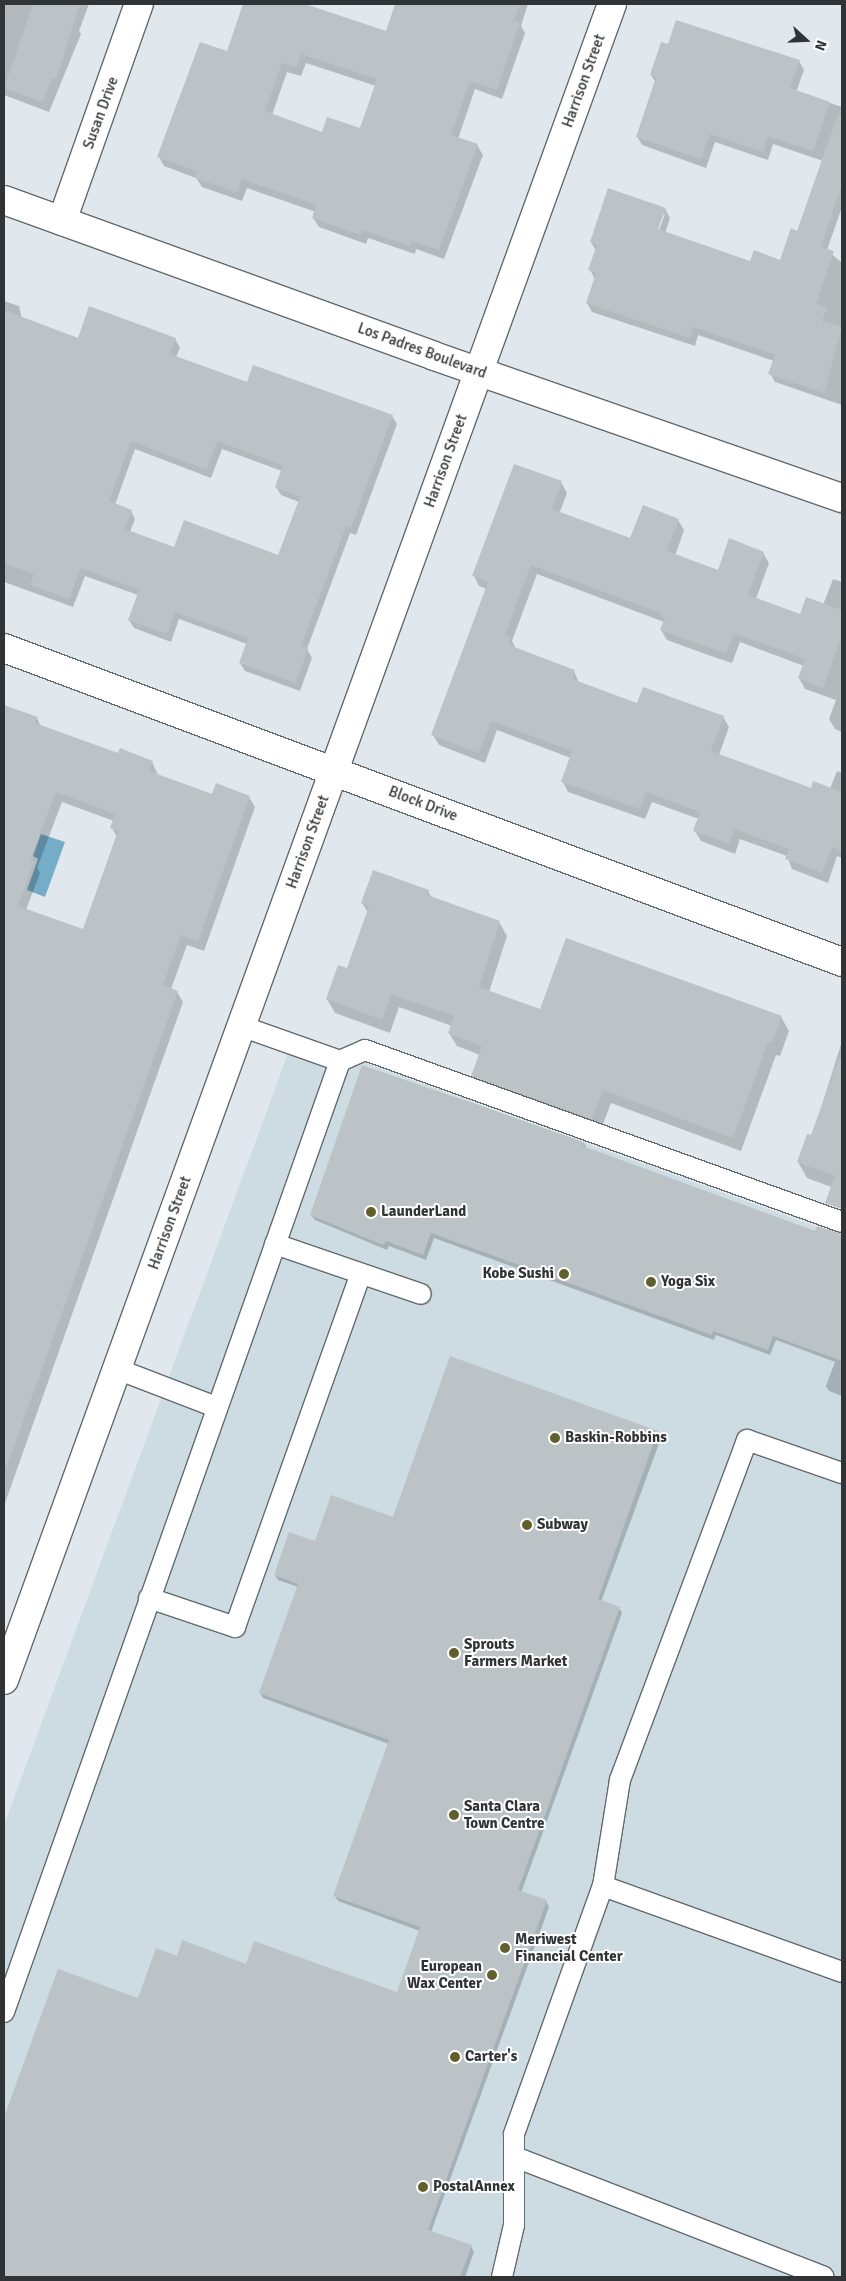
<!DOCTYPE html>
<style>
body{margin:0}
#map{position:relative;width:846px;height:2281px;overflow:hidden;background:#e1e8ed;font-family:Signika,sans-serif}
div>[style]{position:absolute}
.built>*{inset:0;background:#cddce3}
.water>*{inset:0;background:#75adc8}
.shadow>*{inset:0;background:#0003}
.building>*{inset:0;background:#bbc3c7}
.roads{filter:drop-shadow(1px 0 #636a6d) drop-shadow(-1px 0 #636a6d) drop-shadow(0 1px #636a6d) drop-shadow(0 -1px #636a6d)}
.lane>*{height:20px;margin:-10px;padding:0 10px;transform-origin:10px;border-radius:10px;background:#fff}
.street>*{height:28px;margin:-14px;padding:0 14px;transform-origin:14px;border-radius:14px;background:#fff}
.secondary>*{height:28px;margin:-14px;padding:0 14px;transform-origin:14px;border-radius:14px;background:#fff}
.dots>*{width:14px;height:14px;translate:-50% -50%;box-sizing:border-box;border:2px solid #fff;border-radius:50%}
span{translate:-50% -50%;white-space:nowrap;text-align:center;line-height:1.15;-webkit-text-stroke:4px #fff;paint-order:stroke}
.street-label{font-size:15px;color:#313436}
.poi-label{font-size:15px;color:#313436;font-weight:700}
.left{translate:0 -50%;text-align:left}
.right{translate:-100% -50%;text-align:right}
.frame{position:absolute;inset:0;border:5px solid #313436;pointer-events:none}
.north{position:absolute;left:781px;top:15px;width:50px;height:50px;-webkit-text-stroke:4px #fff;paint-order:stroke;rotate:110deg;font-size:14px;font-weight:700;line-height:20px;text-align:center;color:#313436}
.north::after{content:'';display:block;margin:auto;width:18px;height:22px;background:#313436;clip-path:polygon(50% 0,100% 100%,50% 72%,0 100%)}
</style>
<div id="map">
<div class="built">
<div style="clip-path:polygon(294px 1037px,842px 1236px,842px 2277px,4px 2277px,4px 1825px)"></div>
</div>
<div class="water">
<div style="clip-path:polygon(41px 834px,65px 842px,45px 897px,27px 890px,38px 859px,33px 856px)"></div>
</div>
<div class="shadow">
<div style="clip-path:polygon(4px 4px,89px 4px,79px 31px,81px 34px,49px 112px,4px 95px)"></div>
<div style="clip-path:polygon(evenodd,244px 4px,301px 4px,387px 32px,447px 39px,458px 4px,528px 4px,521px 26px,525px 33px,502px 99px,475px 89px,458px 139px,477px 145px,483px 155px,444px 259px,416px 249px,415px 254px,368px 238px,366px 244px,319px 227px,313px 218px,316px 212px,247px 188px,242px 201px,202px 187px,196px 178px,164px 166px,159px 157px,227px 53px,244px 4px,306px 63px,376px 86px,360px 129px,323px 134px,272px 115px,287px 72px,301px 76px,306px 63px)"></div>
<div style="clip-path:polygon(evenodd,799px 61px,804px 70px,796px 92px,842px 107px,842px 207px,827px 250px,842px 263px,842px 405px,775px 382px,770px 373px,774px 361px,698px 335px,695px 346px,592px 312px,587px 303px,595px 279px,590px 270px,596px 251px,591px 242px,665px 209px,670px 218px,665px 233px,751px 263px,781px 261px,798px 232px,823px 161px,773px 144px,768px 160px,715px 142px,706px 168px,642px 145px,637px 136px,656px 83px,651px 75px,799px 61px,662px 214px,665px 214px,657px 236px,655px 235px,662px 214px)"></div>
<div style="clip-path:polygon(evenodd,4px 301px,19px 306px,22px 319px,79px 339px,175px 339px,180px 348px,176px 357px,248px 383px,392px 416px,397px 424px,356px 535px,350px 533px,307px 649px,312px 658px,300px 691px,245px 671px,240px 663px,247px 644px,179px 619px,171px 642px,134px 628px,129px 620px,138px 595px,85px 576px,73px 607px,4px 582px,4px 301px,135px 449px,211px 478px,222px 449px,282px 471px,276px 487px,281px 495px,299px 502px,279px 557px,175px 549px,130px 532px,135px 519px,131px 511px,115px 505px,135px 449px)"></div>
<div style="clip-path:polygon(561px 482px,567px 493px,559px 514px,631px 540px,678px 520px,684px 530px,675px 556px,718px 571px,763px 553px,769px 563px,756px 599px,801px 616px,823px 605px,833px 579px,842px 582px,842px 732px,835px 729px,829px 719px,836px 700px,805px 689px,799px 678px,804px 666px,740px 642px,732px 663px,708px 655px,667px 640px,661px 630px,664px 622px,537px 574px,512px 641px,516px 649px,574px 671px,579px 683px,638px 705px,723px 717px,729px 727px,719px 755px,812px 789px,830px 789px,837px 771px,842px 773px,842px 858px,837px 856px,828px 883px,792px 869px,787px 856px,740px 839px,735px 854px,701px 841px,695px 831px,699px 819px,652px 802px,645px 819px,568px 792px,563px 782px,571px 758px,497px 730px,485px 763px,439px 745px,433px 735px,487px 589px,479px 586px,474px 576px)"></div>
<div style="clip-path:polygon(evenodd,4px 706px,37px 718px,41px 727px,119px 755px,152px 762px,158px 775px,213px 796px,249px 797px,255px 807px,204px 951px,187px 945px,171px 989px,177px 992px,183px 1002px,4px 1506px,4px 1105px,36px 1017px,4px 1004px,4px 706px,62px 802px,114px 821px,112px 828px,117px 837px,83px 931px,26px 910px,40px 873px,37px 868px,62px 802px)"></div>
<div style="clip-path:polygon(428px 891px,432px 898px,499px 922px,507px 936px,489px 992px,541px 1011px,781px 1017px,789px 1031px,780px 1056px,776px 1055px,741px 1151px,611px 1103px,600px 1132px,481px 1089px,473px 1076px,480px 1055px,457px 1046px,449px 1033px,452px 1026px,399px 1007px,390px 1033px,335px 1013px,327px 999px,347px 970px,368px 913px,362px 903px)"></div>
<div style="clip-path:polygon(842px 1041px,842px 1191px,807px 1178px,798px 1162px,812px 1137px)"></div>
<div style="clip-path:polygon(464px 1100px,584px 1143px,587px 1149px,842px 1242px,842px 1396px,829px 1391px,826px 1386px,835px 1362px,776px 1340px,770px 1355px,716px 1335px,714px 1340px,434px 1238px,426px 1260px,389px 1246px,387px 1250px,315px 1220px,311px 1215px)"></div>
<div style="clip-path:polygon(657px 1432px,661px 1438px,601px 1602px,619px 1608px,622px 1613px,521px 1893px,546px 1901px,549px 1907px,431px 2232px,471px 2246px,474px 2252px,465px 2277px,4px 2277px,4px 2121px,59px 1970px,139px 1999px,178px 1957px,247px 1965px,397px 1993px,420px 1931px,338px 1901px,335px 1896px,389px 1744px,263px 1698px,260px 1692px,298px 1587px,278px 1580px,275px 1575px,316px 1543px)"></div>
</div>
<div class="building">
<div style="clip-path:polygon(33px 4px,80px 4px,56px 79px,52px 78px,43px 102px,4px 88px)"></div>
<div style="clip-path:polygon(evenodd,243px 4px,305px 4px,386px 31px,395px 4px,520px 4px,514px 20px,520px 22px,497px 90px,470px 81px,451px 135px,478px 144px,439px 250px,411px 241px,410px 246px,363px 230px,361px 235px,312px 218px,316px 205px,242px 179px,237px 192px,195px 178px,197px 171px,157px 157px,200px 42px,227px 51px,243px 4px,301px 54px,377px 79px,360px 128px,327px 117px,322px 132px,265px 111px,282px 63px,296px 67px,301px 54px)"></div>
<div style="clip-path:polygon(676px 20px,800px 60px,790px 88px,830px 102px,813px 151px,768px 136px,763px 152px,710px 134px,701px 159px,636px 137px,656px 77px,650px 75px,661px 42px,668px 44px)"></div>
<div style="clip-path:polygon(838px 114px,842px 115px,842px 184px,821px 247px,834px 251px,816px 304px,827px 308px,822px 321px,842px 327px,824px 393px,768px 374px,775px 355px,693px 327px,690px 338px,586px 303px,596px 273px,588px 270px,597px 245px,590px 242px,608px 188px,666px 208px,658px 229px,750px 261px,754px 250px,780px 260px,791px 228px,797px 231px)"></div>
<div style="clip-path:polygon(evenodd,89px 306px,176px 338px,170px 354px,247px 382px,253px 365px,393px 415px,351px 528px,346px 526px,301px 646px,308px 648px,296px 683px,239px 663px,248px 638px,175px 612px,167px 634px,128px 620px,139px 590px,81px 568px,69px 599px,30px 585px,34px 574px,4px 563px,4px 310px,78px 338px,89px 306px,131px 441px,207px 470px,217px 441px,283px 465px,275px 487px,300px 497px,278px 555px,184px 520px,174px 547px,125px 529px,132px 510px,109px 501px,131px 441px)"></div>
<div style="clip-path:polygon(514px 464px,562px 481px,552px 509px,630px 538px,643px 505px,679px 519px,667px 551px,718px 570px,729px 538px,764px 552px,748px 595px,800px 614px,806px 597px,842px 610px,842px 635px,823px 688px,798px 678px,805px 659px,734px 633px,726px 653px,701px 645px,660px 630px,665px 618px,660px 616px,661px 613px,531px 565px,505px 635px,511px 637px,509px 645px,575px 670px,572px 679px,637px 703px,643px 687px,724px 716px,711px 751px,811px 788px,813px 781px,842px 792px,842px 851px,832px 847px,822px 873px,785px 859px,789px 849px,734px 829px,729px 844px,693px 831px,700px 812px,646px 792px,640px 809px,561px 782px,572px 751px,491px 721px,479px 753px,431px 735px,488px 582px,472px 576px)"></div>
<div style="clip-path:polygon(evenodd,4px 705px,38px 717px,35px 723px,118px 753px,120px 748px,153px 761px,149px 771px,212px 794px,216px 783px,250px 796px,198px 941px,181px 935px,163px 985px,178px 991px,7px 1466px,4px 1465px,4px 705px,56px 792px,115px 814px,110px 828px,118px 831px,83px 929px,18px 906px,34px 861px,30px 860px,56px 792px)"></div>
<div style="clip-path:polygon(373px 870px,429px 890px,427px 895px,500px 921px,479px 987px,540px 1009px,566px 938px,782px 1016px,772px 1043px,768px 1042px,733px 1138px,603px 1090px,592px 1119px,471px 1076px,482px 1046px,448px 1033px,454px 1016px,391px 994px,382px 1020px,326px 999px,338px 965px,347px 968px,369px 906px,361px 903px)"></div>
<div style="clip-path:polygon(839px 1058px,842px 1059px,842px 1209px,825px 1203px,835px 1176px,797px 1162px,807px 1134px,811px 1135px)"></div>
<div style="clip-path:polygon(362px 1065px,584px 1142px,583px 1146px,815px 1231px,817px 1226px,842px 1234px,842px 1361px,773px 1336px,768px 1350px,713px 1331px,712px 1335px,431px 1233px,423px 1255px,386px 1241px,383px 1245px,310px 1215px)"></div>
<div style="clip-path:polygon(450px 1356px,658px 1431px,598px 1599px,620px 1607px,518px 1890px,547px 1900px,428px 2230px,472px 2245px,460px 2277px,4px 2277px,4px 2117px,58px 1969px,138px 1998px,156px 1948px,177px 1956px,182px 1940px,246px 1964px,254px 1941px,397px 1992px,420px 1927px,333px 1896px,389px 1740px,259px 1693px,298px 1584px,274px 1575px,289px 1532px,315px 1541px,331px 1495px,393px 1517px)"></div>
</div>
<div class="roads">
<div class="lane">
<div style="left:241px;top:1026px;width:105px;rotate:19.5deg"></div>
<div style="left:340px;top:1061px;width:27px;rotate:-24deg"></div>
<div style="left:365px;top:1050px;width:507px;rotate:19.83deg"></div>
<div style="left:275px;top:1244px;width:154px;rotate:18.9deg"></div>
<div style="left:117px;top:1369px;width:106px;rotate:21deg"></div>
<div style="left:149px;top:1598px;width:91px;rotate:18.6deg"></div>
<div style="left:235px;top:1627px;width:375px;rotate:-70.4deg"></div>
<div style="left:603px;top:1886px;width:254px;rotate:19.8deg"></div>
<div style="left:4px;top:2012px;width:1009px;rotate:-70.54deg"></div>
<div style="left:515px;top:2157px;width:331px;rotate:21.2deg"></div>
<div style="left:502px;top:2277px;width:53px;rotate:-77deg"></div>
<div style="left:514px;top:2225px;width:91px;rotate:-90deg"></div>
<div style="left:514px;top:2134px;width:263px;rotate:-70.3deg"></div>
<div style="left:603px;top:1886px;width:107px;rotate:-80.9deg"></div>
<div style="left:620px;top:1780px;width:363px;rotate:-69.5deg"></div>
<div style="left:747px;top:1440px;width:101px;rotate:19.2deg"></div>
</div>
<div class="street">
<div style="left:62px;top:221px;width:230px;rotate:-70.5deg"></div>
<div style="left:4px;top:648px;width:895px;rotate:20.54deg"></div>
<div style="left:4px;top:1680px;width:1783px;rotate:-70.06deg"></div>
</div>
<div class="secondary">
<div style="left:4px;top:200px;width:457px;rotate:19.9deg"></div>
<div style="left:434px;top:356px;width:432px;rotate:19.2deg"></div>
</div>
</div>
<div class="dots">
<div style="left:371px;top:1212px;background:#615f2c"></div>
<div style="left:564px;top:1274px;background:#615f2c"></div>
<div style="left:651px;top:1282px;background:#615f2c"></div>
<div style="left:555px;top:1438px;background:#615f2c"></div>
<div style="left:527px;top:1525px;background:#615f2c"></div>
<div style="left:454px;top:1653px;background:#615f2c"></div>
<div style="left:454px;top:1815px;background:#615f2c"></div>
<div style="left:505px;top:1948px;background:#615f2c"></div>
<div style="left:492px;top:1975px;background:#615f2c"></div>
<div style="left:455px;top:2057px;background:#615f2c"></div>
<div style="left:423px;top:2187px;background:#615f2c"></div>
</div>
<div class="street-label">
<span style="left:584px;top:81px;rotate:-70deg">Harrison Street</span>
<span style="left:101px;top:113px;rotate:-70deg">Susan Drive</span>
<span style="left:422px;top:351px;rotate:20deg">Los Padres Boulevard</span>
<span style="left:446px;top:461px;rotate:-70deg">Harrison Street</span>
<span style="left:423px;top:804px;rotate:21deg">Block Drive</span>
<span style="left:308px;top:842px;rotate:-70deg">Harrison Street</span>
<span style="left:170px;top:1223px;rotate:-70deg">Harrison Street</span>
</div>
<div class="poi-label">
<span class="left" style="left:381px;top:1212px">LaunderLand</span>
<span class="right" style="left:554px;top:1274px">Kobe Sushi</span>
<span class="left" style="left:661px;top:1282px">Yoga Six</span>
<span class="left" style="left:565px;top:1438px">Baskin-Robbins</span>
<span class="left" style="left:537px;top:1525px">Subway</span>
<span class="left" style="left:464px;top:1653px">Sprouts<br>Farmers Market</span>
<span class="left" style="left:464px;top:1815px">Santa Clara<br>Town Centre</span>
<span class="left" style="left:515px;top:1948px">Meriwest<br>Financial Center</span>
<span class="right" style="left:482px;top:1975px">European<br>Wax Center</span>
<span class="left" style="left:465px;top:2057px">Carter's</span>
<span class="left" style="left:433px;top:2187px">PostalAnnex</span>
</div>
<div class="frame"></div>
<div class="north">N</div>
</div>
